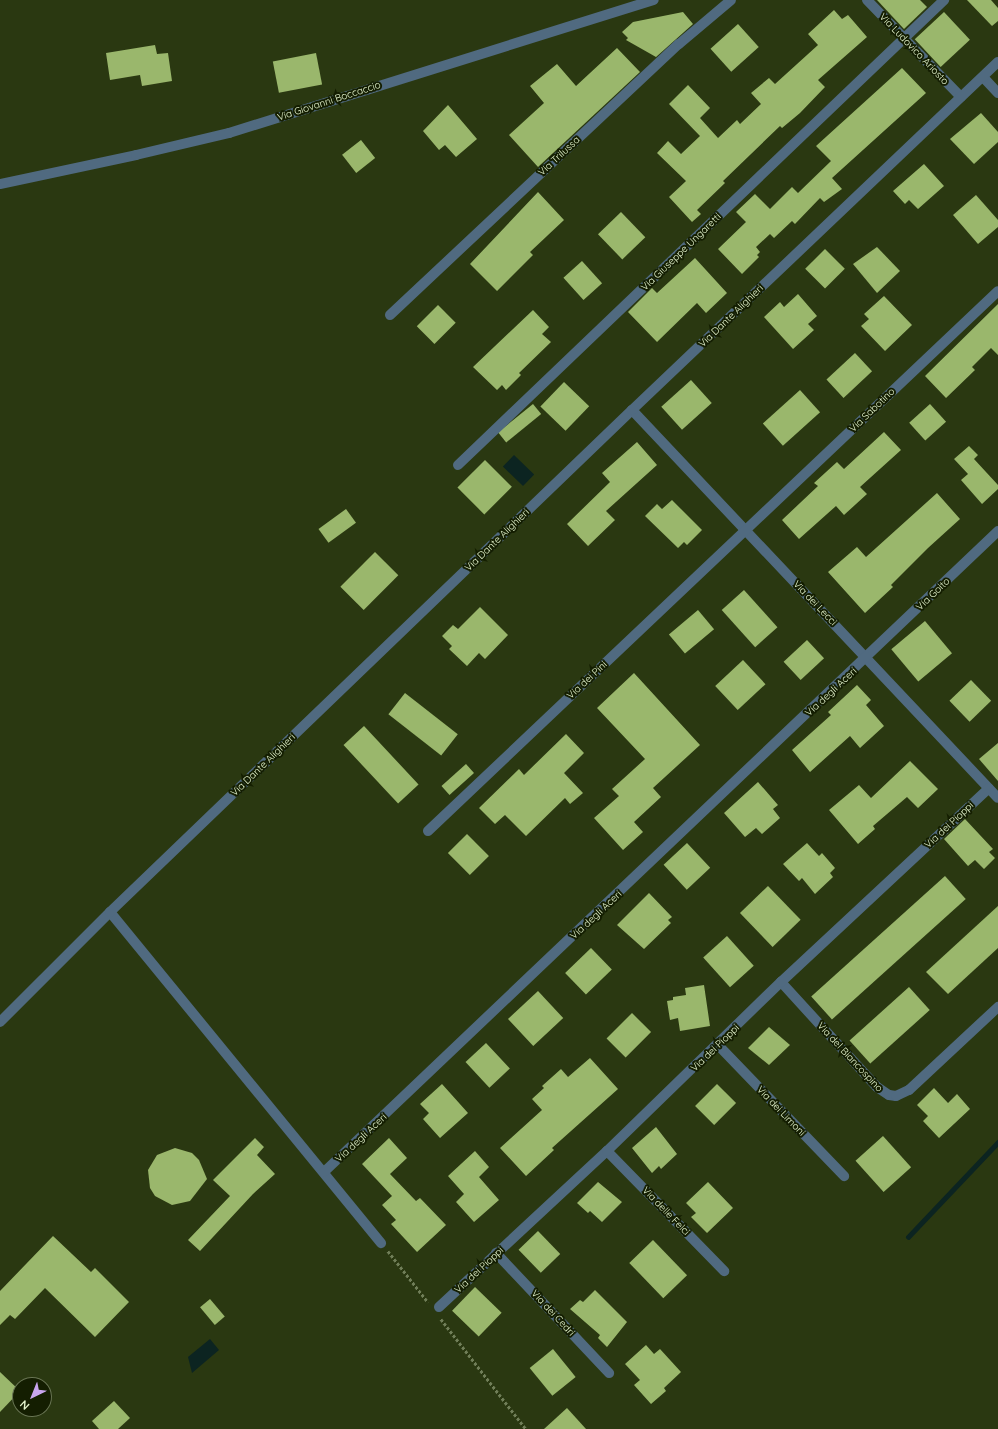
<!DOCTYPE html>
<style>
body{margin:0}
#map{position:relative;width:998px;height:1429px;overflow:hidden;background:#2a3811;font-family:Quicksand,sans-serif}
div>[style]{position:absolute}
.water>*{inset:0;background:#0c2421;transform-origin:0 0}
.stream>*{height:4.5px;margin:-2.25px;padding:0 2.25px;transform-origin:2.25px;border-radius:2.25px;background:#0c2421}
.building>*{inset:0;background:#9ab76c;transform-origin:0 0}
.path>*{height:2.5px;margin-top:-1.25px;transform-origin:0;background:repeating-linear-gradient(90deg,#707e58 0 3px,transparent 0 5px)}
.street>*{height:10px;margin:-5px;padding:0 5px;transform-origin:5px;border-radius:5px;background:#506a80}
span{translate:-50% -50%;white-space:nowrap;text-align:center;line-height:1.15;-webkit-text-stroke:4px #141e01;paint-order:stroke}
.street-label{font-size:10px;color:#e5f5cf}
.north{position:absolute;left:12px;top:1377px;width:40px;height:40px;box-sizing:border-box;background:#141e01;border:1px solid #687453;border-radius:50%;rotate:223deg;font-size:11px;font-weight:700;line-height:16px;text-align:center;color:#e5f5cf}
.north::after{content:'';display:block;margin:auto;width:14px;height:18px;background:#c8a5ee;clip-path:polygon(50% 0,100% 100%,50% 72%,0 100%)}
</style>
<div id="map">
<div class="water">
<div style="left:514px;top:455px;width:28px;height:16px;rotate:44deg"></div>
<div style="clip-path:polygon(210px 1339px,219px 1350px,192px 1373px,188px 1357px)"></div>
</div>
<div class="stream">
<div style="left:908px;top:1237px;width:131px;rotate:-46.5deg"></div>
</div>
<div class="building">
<div style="clip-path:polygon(877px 0,920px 0,927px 7px,904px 29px)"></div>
<div style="clip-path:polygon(967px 0,991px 0,998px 8px,998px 21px,992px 26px)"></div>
<div style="clip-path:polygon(834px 10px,842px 19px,848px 15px,867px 37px,818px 80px,825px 87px,800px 113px,782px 128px,780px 126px,723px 181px,725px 183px,697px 210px,701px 214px,692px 222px,669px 197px,686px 181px,657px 153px,668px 141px,681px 154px,700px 136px,669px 104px,688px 85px,710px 108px,700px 118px,718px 138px,737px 120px,740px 124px,761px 104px,751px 93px,769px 78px,775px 84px,818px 45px,808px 34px)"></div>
<div style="clip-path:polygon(683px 12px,693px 24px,656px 57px,626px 40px,628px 38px,622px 32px,633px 22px)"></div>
<div style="left:944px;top:12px;width:38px;height:40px;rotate:47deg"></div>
<div style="left:738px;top:24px;width:31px;height:37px;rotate:48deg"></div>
<div style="clip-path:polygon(155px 45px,157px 54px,168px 53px,172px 81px,142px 86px,140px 75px,110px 80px,106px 53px)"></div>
<div style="clip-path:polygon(617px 48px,640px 72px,538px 167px,509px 135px,544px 103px,530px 86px,557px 64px,576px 86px)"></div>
<div style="left:316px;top:53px;width:32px;height:44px;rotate:79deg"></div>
<div style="clip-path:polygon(902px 68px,926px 93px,832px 178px,842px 189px,824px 202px,820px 198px,795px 224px,792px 221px,774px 238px,770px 234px,756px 247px,760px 252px,757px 255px,759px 257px,742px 274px,718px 249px,746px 222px,736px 212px,755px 194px,770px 209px,792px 187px,798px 193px,831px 161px,816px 146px)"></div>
<div style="clip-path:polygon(448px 105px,477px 139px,456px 157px,445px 145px,439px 150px,423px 131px)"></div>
<div style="clip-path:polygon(981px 113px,998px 132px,998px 142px,974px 164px,950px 139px)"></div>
<div style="left:361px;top:140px;width:23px;height:24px;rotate:52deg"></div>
<div style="clip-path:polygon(924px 164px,944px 186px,918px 209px,909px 200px,905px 204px,893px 191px)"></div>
<div style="clip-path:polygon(538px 192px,564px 220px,530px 252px,533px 255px,497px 291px,470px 264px)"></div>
<div style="clip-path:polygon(976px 195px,998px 220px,998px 227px,978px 244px,953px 215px)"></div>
<div style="left:621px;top:212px;width:35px;height:32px;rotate:46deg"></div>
<div style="clip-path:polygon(877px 247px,900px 271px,877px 293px,853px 264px)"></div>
<div style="left:825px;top:249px;width:28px;height:28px;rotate:45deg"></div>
<div style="clip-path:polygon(695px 258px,727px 293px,706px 313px,697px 303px,657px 342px,628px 312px,652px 288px,657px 293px)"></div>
<div style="left:582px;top:261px;width:30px;height:25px;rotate:48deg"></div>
<div style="clip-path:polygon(798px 294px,817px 316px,808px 324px,814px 330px,793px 349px,764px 317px,780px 302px,784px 307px)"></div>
<div style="clip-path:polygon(884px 296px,912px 325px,885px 351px,861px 326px,869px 319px,864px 314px)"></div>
<div style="clip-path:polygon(998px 304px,998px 355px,991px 348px,972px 367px,975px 370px,946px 398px,925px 376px)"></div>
<div style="left:438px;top:305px;width:25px;height:30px;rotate:45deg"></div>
<div style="clip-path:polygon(533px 310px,549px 327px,542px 334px,551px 342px,519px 373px,521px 375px,506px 390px,502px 385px,497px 390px,473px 367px)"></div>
<div style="left:855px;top:353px;width:25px;height:39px;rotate:47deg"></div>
<div style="left:691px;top:380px;width:31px;height:40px;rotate:48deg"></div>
<div style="left:564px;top:382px;width:35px;height:34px;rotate:44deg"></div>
<div style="left:800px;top:390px;width:30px;height:50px;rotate:48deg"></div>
<div style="left:533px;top:404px;width:13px;height:45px;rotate:51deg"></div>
<div style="left:930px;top:404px;width:24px;height:28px;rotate:48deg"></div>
<div style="clip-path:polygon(884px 432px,901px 450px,860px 487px,867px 494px,844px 515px,836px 506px,799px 539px,782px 520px,818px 486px,814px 483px,837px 462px,844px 469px)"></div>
<div style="clip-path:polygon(637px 442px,657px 465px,606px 511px,615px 520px,588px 546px,567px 524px,610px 482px,602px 473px)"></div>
<div style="clip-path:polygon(969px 446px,978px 455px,974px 459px,998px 485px,998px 489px,982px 504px,961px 480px,968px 474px,954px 459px)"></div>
<div style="left:485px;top:460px;width:38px;height:39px;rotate:45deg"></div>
<div style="clip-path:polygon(937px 493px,960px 519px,928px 548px,891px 585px,893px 587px,865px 613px,828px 572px,857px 547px,866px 557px)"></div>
<div style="clip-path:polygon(672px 500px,702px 530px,687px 545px,684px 542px,678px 548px,645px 516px,657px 504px,662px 509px)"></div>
<div style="left:346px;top:509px;width:17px;height:34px;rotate:54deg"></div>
<div style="left:375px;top:552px;width:33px;height:49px;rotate:45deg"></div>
<div style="left:744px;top:590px;width:50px;height:30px;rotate:48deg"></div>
<div style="clip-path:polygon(480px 607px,508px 635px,485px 659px,479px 653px,467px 666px,449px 649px,452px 646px,442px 636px,453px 625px,458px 629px)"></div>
<div style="left:698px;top:610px;width:25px;height:38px;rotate:50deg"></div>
<div style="left:925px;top:621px;width:42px;height:44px;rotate:50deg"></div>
<div style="left:807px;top:640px;width:25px;height:32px;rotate:47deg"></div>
<div style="left:743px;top:660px;width:33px;height:38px;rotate:47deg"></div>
<div style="clip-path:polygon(634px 673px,700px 745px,653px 788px,661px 797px,634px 822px,643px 832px,623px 850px,594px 818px,619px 796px,612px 789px,645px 759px,597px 708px)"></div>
<div style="left:971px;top:680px;width:29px;height:30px;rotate:46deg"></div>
<div style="clip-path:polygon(857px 685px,871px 700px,866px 705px,884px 726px,860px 748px,850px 736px,810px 772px,792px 750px,831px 715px,828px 712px)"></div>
<div style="left:405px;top:693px;width:67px;height:27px;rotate:38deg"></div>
<div style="left:364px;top:726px;width:80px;height:28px;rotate:47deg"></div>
<div style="clip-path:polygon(566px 734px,584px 753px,564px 773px,583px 793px,570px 804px,565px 798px,526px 836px,505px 815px,495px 824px,479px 808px,519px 769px,524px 775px)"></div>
<div style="clip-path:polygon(998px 743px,998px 781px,979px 759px)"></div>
<div style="clip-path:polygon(910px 761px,938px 789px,918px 808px,907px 797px,873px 826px,875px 829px,858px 844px,829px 810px,859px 785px,871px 798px)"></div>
<div style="left:466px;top:764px;width:12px;height:33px;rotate:48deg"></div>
<div style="clip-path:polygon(758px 782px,778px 805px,773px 809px,780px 818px,762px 834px,756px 828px,745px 837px,724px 813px)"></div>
<div style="clip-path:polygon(965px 819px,993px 849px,989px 852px,995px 858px,984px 869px,975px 860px,968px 866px,944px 839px)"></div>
<div style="left:467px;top:834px;width:31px;height:27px;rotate:45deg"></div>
<div style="left:687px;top:843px;width:34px;height:32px;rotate:47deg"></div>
<div style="clip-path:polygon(807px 843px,819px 856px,822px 853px,835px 868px,830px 873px,833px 877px,815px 894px,802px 878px,799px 881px,783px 864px)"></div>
<div style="left:945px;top:876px;width:31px;height:180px;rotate:48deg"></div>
<div style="left:768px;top:886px;width:47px;height:39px;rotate:46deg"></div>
<div style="clip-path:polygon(649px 893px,672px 917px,668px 920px,671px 923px,644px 949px,617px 925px)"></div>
<div style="clip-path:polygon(998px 906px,998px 948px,948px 994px,926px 972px)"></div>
<div style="left:727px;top:936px;width:40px;height:32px;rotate:48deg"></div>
<div style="left:591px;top:948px;width:30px;height:36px;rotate:46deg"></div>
<div style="clip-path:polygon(704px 985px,710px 1026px,680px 1031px,678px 1018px,670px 1020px,667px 1001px,673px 1000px,673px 997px,686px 995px,685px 988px)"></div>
<div style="left:909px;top:987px;width:31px;height:80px;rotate:48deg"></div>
<div style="left:538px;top:991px;width:37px;height:41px;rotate:47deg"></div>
<div style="left:632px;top:1013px;width:27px;height:36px;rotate:45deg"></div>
<div style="clip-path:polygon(769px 1027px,790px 1045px,769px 1065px,748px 1048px)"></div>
<div style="left:486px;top:1043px;width:35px;height:28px;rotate:47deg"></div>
<div style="clip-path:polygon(590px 1058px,618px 1089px,552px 1148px,554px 1150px,526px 1176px,500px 1148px,542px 1110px,532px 1099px,544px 1088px,542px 1086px,561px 1069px,568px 1077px)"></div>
<div style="clip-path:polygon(442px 1084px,468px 1113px,440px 1138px,423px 1119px,429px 1113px,420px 1104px)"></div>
<div style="left:717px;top:1084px;width:27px;height:31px;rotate:45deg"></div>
<div style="clip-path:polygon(934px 1088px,948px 1103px,957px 1094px,970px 1109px,939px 1138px,923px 1121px,928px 1116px,917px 1105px)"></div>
<div style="clip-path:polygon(656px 1127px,677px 1154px,661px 1169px,659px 1166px,652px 1173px,632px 1148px)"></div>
<div style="left:883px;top:1136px;width:42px;height:37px;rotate:48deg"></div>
<div style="clip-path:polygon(255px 1138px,264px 1147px,257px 1155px,275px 1174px,253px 1194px,200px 1251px,188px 1240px,230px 1196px,213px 1180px)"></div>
<div style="clip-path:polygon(389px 1138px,407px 1158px,390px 1174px,416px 1201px,420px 1198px,446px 1225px,417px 1252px,391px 1224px,396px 1220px,382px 1205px,392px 1196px,362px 1164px)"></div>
<div style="clip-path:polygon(175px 1148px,192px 1153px,199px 1160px,207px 1179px,190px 1201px,172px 1205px,155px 1196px,150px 1188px,148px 1170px,157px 1155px)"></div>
<div style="clip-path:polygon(475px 1151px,489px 1167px,479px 1177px,499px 1200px,474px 1222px,456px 1202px,464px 1194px,448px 1176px)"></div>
<div style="clip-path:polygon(598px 1182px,622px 1202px,602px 1222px,590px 1211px,588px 1213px,577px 1203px)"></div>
<div style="clip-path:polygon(708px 1182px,733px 1208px,707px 1233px,691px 1217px,696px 1213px,686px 1203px)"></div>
<div style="left:538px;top:1231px;width:32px;height:27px;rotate:46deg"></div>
<div style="clip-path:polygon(53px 1236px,91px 1272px,95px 1268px,129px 1302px,95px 1337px,45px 1288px,15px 1319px,10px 1315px,0 1325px,0 1291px)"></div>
<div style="left:653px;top:1240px;width:49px;height:33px;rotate:46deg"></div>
<div style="left:475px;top:1287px;width:37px;height:33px;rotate:44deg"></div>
<div style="clip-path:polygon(595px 1290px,627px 1322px,607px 1347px,598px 1338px,600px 1335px,570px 1309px,580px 1300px,583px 1302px)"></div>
<div style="left:210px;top:1299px;width:23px;height:13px;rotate:50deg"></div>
<div style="clip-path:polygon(646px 1345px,654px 1354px,660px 1349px,681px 1372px,664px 1388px,666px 1391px,651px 1404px,634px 1385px,640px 1380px,625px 1364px)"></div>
<div style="left:553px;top:1349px;width:36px;height:30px;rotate:51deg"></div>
<div style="clip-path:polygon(0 1372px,20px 1391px,0 1412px)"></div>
<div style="clip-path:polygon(114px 1401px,130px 1418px,118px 1429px,99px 1429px,92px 1421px)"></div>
<div style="clip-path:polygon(567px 1408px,586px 1429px,544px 1429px)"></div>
</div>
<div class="path">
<div style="left:388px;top:1251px;width:65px;rotate:51.9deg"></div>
<div style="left:441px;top:1319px;width:139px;rotate:52.3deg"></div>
</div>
<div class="street">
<div style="left:867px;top:0;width:135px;rotate:45.9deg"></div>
<div style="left:983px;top:77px;width:22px;rotate:47deg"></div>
<div style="left:0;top:184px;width:139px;rotate:-12deg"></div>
<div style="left:136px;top:155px;width:96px;rotate:-13.3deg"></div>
<div style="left:229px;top:133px;width:445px;rotate:-17.4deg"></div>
<div style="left:390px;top:315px;width:396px;rotate:-43.2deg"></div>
<div style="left:679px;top:44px;width:68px;rotate:-40.2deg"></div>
<div style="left:632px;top:410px;width:533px;rotate:46.67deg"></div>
<div style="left:458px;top:465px;width:673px;rotate:-43.73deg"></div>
<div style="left:428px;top:831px;width:785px;rotate:-43.45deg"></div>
<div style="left:110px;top:912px;width:428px;rotate:50.7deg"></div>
<div style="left:781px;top:982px;width:142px;rotate:47.6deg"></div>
<div style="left:877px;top:1087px;width:14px;rotate:34deg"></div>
<div style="left:889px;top:1095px;width:7px;rotate:8deg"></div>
<div style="left:896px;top:1096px;width:14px;rotate:-25deg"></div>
<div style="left:909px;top:1090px;width:122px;rotate:-43deg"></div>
<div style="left:0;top:1022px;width:156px;rotate:-45deg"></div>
<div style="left:110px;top:912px;width:724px;rotate:-43.88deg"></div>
<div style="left:632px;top:410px;width:505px;rotate:-43.56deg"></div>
<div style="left:718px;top:1045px;width:182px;rotate:46.1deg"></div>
<div style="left:607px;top:1151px;width:168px;rotate:45.7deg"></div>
<div style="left:324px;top:1172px;width:930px;rotate:-43.56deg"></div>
<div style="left:496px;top:1253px;width:165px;rotate:46.7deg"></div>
<div style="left:439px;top:1307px;width:229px;rotate:-42.9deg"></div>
<div style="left:607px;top:1151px;width:243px;rotate:-44.2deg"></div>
<div style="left:781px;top:982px;width:284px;rotate:-43deg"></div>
</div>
<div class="street-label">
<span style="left:914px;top:49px;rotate:46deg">Via Ludovico Ariosto</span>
<span style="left:329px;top:101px;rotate:-18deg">Via Giovanni Boccaccio</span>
<span style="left:559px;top:156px;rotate:-43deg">Via Trilussa</span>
<span style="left:681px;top:252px;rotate:-44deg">Via Giuseppe Ungaretti</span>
<span style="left:731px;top:316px;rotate:-44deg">Via Dante Alighieri</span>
<span style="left:872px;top:410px;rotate:-44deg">Via Sabotino</span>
<span style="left:497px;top:540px;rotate:-44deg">Via Dante Alighieri</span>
<span style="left:933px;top:594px;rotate:-44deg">Via Goito</span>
<span style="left:815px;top:603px;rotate:46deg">Via dei Lecci</span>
<span style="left:587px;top:680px;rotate:-43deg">Via dei Pini</span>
<span style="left:831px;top:692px;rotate:-43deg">Via degli Aceri</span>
<span style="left:263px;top:765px;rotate:-44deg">Via Dante Alighieri</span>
<span style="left:949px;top:825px;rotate:-43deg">Via dei Pioppi</span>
<span style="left:596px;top:915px;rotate:-43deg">Via degli Aceri</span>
<span style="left:715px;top:1048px;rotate:-44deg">Via dei Pioppi</span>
<span style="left:850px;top:1057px;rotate:47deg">Via del Biancospino</span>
<span style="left:781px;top:1111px;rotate:46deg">Via dei Limoni</span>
<span style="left:361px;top:1138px;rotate:-43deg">Via degli Aceri</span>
<span style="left:666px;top:1211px;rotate:46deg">Via delle Felci</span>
<span style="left:479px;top:1270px;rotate:-43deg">Via dei Pioppi</span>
<span style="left:553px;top:1313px;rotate:47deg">Via dei Cedri</span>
</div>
<div class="north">N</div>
</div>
